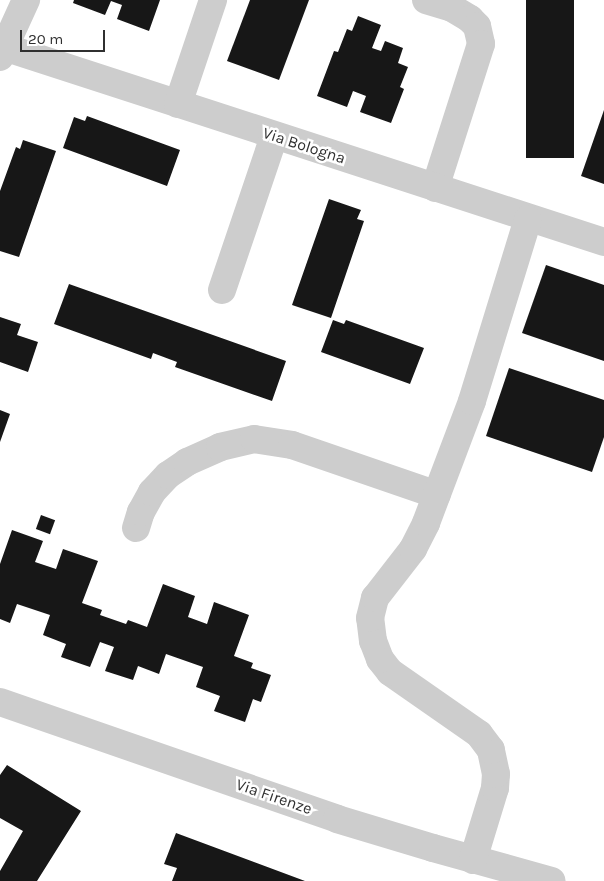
<!DOCTYPE html>
<style>
body{margin:0}
#map{position:relative;width:604px;height:881px;overflow:hidden;background:#fff;font-family:Karla,sans-serif}
div>[style]{position:absolute}
.building>*{inset:0;background:#171717;transform-origin:0 0}
.street>*{height:28px;margin:-14px;padding:0 14px;transform-origin:14px;border-radius:14px;background:#cdcdcd}
span{translate:-50% -50%;white-space:nowrap;text-align:center;line-height:1.15;-webkit-text-stroke:5px #fff;paint-order:stroke}
.street-label{font-size:16px;color:#303030}
.scale{position:absolute;left:20px;top:30px;width:85px;height:22px;box-sizing:border-box;border:2px solid #303030;border-top:0;padding-left:6px;font-size:15px;line-height:18px;white-space:nowrap;color:#303030;-webkit-text-stroke:4px #fff;paint-order:stroke}
</style>
<div id="map">
<div class="building">
<div style="clip-path:polygon(74px 0,160px 0,149px 31px,117px 19px,122px 5px,111px 1px,105px 15px,73px 3px)"></div>
<div style="clip-path:polygon(250px 0,309px 0,279px 80px,227px 61px)"></div>
<div style="left:526px;top:0;width:48px;height:158px"></div>
<div style="clip-path:polygon(358px 16px,381px 25px,372px 48px,381px 51px,385px 41px,403px 48px,398px 63px,408px 67px,400px 87px,404px 89px,391px 123px,360px 112px,366px 96px,353px 91px,347px 107px,317px 96px,334px 51px,338px 52px,347px 29px,352px 31px)"></div>
<div style="clip-path:polygon(604px 110px,604px 184px,581px 176px)"></div>
<div style="clip-path:polygon(87px 116px,180px 150px,167px 186px,63px 148px,74px 117px,85px 121px)"></div>
<div style="clip-path:polygon(23px 140px,56px 151px,19px 257px,0 251px,0 191px,16px 147px,20px 149px)"></div>
<div style="clip-path:polygon(329px 199px,361px 210px,357px 219px,364px 221px,331px 318px,292px 305px)"></div>
<div style="clip-path:polygon(546px 265px,604px 285px,604px 361px,522px 333px)"></div>
<div style="clip-path:polygon(69px 284px,286px 361px,272px 401px,175px 367px,177px 362px,153px 353px,151px 359px,54px 324px)"></div>
<div style="clip-path:polygon(0 317px,21px 324px,17px 335px,38px 342px,28px 372px,0 362px)"></div>
<div style="clip-path:polygon(333px 320px,344px 324px,346px 320px,424px 348px,410px 384px,321px 352px)"></div>
<div style="clip-path:polygon(509px 368px,604px 400px,604px 437px,592px 472px,486px 436px)"></div>
<div style="clip-path:polygon(0 410px,10px 414px,0 442px)"></div>
<div style="left:41px;top:515px;width:15px;height:15px;rotate:20deg"></div>
<div style="clip-path:polygon(12px 530px,43px 541px,35px 562px,56px 569px,63px 549px,98px 561px,82px 603px,102px 610px,100px 615px,126px 624px,128px 620px,147px 627px,163px 584px,195px 596px,188px 617px,207px 624px,214px 602px,249px 615px,234px 656px,253px 663px,251px 668px,271px 675px,261px 702px,253px 699px,245px 722px,214px 711px,220px 696px,196px 687px,203px 667px,166px 654px,159px 674px,138px 666px,133px 680px,105px 671px,114px 647px,100px 642px,90px 667px,61px 657px,66px 644px,43px 635px,50px 615px,17px 604px,10px 623px,0 619px,0 564px)"></div>
<div style="clip-path:polygon(7px 765px,81px 811px,37px 881px,0 881px,0 871px,23px 831px,0 818px,0 775px)"></div>
<div style="clip-path:polygon(176px 833px,305px 881px,172px 881px,177px 868px,164px 864px)"></div>
</div>
<div class="street">
<div style="left:426px;top:0;width:27px;rotate:17deg"></div>
<div style="left:452px;top:8px;width:21px;rotate:31deg"></div>
<div style="left:470px;top:19px;width:10px;rotate:45deg"></div>
<div style="left:477px;top:26px;width:18px;rotate:77deg"></div>
<div style="left:481px;top:44px;width:151px;rotate:107.7deg"></div>
<div style="left:4px;top:47px;width:631px;rotate:18deg"></div>
<div style="left:0;top:57px;width:63px;rotate:-65.5deg"></div>
<div style="left:178px;top:104px;width:110px;rotate:-71.4deg"></div>
<div style="left:222px;top:290px;width:163px;rotate:-71.3deg"></div>
<div style="left:136px;top:528px;width:17px;rotate:-73deg"></div>
<div style="left:141px;top:512px;width:23px;rotate:-61deg"></div>
<div style="left:152px;top:492px;width:23px;rotate:-47deg"></div>
<div style="left:168px;top:475px;width:23px;rotate:-34deg"></div>
<div style="left:187px;top:462px;width:36px;rotate:-24deg"></div>
<div style="left:220px;top:447px;width:35px;rotate:-13deg"></div>
<div style="left:254px;top:439px;width:38px;rotate:9deg"></div>
<div style="left:292px;top:445px;width:153px;rotate:19deg"></div>
<div style="left:0;top:702px;width:357px;rotate:19.1deg"></div>
<div style="left:337px;top:819px;width:100px;rotate:16.8deg"></div>
<div style="left:433px;top:848px;width:123px;rotate:15.5deg"></div>
<div style="left:473px;top:860px;width:75px;rotate:-73deg"></div>
<div style="left:495px;top:788px;width:14px;rotate:-86deg"></div>
<div style="left:496px;top:774px;width:25px;rotate:-102deg"></div>
<div style="left:491px;top:750px;width:20px;rotate:-127deg"></div>
<div style="left:479px;top:734px;width:108px;rotate:-145.1deg"></div>
<div style="left:390px;top:672px;width:16px;rotate:-128deg"></div>
<div style="left:380px;top:659px;width:19px;rotate:-111deg"></div>
<div style="left:373px;top:641px;width:23px;rotate:-97deg"></div>
<div style="left:370px;top:618px;width:21px;rotate:-76deg"></div>
<div style="left:375px;top:598px;width:62px;rotate:-52.2deg"></div>
<div style="left:413px;top:549px;width:29px;rotate:-63deg"></div>
<div style="left:426px;top:523px;width:130px;rotate:-69.3deg"></div>
<div style="left:472px;top:401px;width:190px;rotate:-72.9deg"></div>
</div>
<div class="street-label">
<span style="left:304px;top:146px;rotate:18deg">Via Bologna</span>
<span style="left:274px;top:797px;rotate:19deg">Via Firenze</span>
</div>
<div class="scale">20 m</div>
</div>
